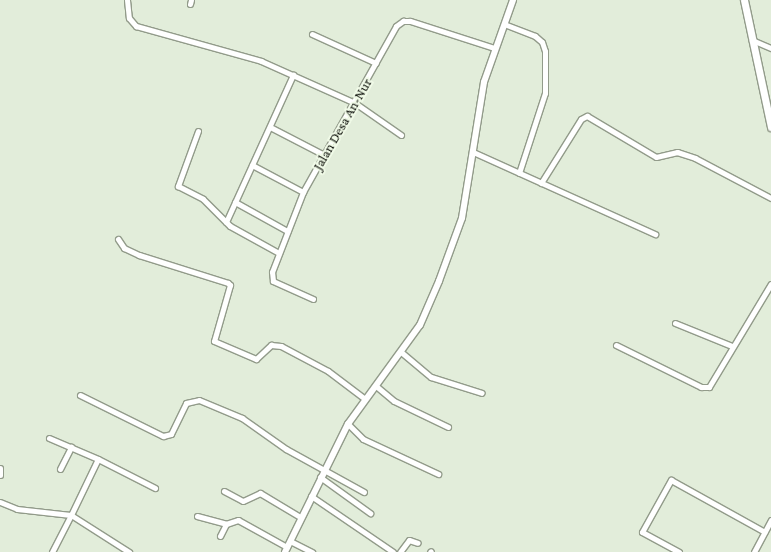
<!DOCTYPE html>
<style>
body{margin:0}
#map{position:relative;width:771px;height:552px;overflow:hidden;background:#e2edda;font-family:"Crimson Pro",serif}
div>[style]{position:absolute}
.roads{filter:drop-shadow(1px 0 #929b8a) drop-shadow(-1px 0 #929b8a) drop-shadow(0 1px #929b8a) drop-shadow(0 -1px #929b8a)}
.minor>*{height:5px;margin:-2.5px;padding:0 2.5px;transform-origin:2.5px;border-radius:2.5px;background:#fff}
.tertiary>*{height:6px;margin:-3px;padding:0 3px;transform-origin:3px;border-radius:3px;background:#fff}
.secondary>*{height:7px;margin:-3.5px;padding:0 3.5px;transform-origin:3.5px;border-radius:3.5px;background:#fff}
span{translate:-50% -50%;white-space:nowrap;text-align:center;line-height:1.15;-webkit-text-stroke:4px #f0fae7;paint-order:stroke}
.street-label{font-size:14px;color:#0b0e08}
</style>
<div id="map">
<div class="roads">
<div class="minor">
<div style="left:127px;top:0;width:18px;rotate:84deg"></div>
<div style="left:129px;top:18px;width:11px;rotate:49deg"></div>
<div style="left:136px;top:26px;width:130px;rotate:15.6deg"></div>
<div style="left:261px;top:61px;width:103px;rotate:24.1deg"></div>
<div style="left:355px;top:103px;width:56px;rotate:34.8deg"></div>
<div style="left:190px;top:4px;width:4px;rotate:-76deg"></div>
<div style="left:504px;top:24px;width:33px;rotate:21deg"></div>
<div style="left:535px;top:36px;width:9px;rotate:41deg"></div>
<div style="left:542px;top:42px;width:9px;rotate:72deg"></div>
<div style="left:545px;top:51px;width:42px;rotate:90deg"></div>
<div style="left:545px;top:93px;width:84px;rotate:108deg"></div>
<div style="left:312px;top:34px;width:70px;rotate:24.4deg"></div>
<div style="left:752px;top:40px;width:21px;rotate:23deg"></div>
<div style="left:270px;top:127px;width:61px;rotate:27.4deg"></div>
<div style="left:198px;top:131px;width:59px;rotate:110deg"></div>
<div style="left:178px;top:186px;width:28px;rotate:27deg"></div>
<div style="left:203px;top:199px;width:38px;rotate:45deg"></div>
<div style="left:230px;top:226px;width:56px;rotate:28.9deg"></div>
<div style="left:473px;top:152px;width:200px;rotate:24.3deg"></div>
<div style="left:252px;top:165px;width:58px;rotate:27.9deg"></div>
<div style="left:541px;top:183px;width:75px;rotate:-58deg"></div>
<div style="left:581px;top:119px;width:7px;rotate:-27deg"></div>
<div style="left:587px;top:116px;width:80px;rotate:30.7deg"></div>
<div style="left:656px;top:157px;width:22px;rotate:-13deg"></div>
<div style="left:677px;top:152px;width:19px;rotate:18deg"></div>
<div style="left:695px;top:158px;width:86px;rotate:27.8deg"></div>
<div style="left:235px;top:202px;width:60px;rotate:29.1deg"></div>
<div style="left:226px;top:222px;width:162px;rotate:-65.5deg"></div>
<div style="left:118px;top:239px;width:11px;rotate:56deg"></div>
<div style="left:124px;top:248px;width:17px;rotate:25deg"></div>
<div style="left:139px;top:255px;width:93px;rotate:17.5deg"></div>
<div style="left:228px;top:283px;width:3px;rotate:45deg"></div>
<div style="left:230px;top:285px;width:58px;rotate:105.9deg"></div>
<div style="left:214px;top:341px;width:46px;rotate:23.2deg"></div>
<div style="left:256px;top:359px;width:21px;rotate:-43deg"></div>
<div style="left:271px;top:345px;width:10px;rotate:6deg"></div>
<div style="left:281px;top:346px;width:53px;rotate:28deg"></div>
<div style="left:328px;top:371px;width:46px;rotate:37.1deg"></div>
<div style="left:313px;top:299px;width:44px;rotate:-155.8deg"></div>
<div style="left:273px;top:281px;width:9px;rotate:-96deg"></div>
<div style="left:272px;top:272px;width:86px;rotate:-68.8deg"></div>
<div style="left:303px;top:192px;width:190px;rotate:-60.7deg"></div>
<div style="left:396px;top:26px;width:9px;rotate:-36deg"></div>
<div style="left:403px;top:21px;width:7px"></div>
<div style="left:410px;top:21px;width:88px;rotate:17.8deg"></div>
<div style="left:675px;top:323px;width:61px;rotate:22deg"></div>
<div style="left:616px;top:345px;width:95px;rotate:26.3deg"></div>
<div style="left:701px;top:387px;width:8px"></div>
<div style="left:709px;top:387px;width:120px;rotate:-59deg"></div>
<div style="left:401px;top:352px;width:39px;rotate:40deg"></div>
<div style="left:431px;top:377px;width:53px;rotate:17.4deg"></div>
<div style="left:376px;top:386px;width:23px;rotate:40deg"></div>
<div style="left:394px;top:401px;width:60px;rotate:25.7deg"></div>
<div style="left:80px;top:395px;width:93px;rotate:26.3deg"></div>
<div style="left:163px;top:436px;width:8px;rotate:-14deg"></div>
<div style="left:171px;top:434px;width:34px;rotate:-64deg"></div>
<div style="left:186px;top:403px;width:13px;rotate:-13deg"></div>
<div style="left:199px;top:400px;width:47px;rotate:22.7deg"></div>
<div style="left:242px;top:418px;width:54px;rotate:35.2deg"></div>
<div style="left:286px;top:449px;width:89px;rotate:28.9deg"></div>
<div style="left:348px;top:424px;width:21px;rotate:45deg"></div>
<div style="left:363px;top:439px;width:83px;rotate:25deg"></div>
<div style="left:49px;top:438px;width:53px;rotate:23.2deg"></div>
<div style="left:0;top:468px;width:7px;rotate:90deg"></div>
<div style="left:60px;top:469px;width:25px;rotate:-63deg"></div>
<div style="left:320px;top:477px;width:62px;rotate:35.8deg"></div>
<div style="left:224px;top:491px;width:21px;rotate:28deg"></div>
<div style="left:243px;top:501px;width:19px;rotate:-25deg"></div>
<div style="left:260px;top:493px;width:47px;rotate:31deg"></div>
<div style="left:311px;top:496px;width:99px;rotate:34.3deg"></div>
<div style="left:0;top:502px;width:18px;rotate:22deg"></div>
<div style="left:17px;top:509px;width:54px;rotate:6.3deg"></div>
<div style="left:71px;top:515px;width:62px;rotate:-64.3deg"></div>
<div style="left:98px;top:459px;width:64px;rotate:27deg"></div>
<div style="left:197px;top:516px;width:30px;rotate:15deg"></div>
<div style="left:220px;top:536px;width:13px;rotate:-63deg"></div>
<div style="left:226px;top:524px;width:13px;rotate:-18deg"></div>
<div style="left:238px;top:520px;width:56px;rotate:28.9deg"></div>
<div style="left:290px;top:541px;width:25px;rotate:27deg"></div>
<div style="left:52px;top:552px;width:42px;rotate:-62.8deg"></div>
<div style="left:71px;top:515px;width:69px;rotate:32.5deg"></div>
<div style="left:400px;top:552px;width:15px;rotate:-53deg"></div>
<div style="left:409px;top:540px;width:9px;rotate:18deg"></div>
<div style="left:430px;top:552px;width:1px;rotate:-45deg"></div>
<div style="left:679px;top:552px;width:42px;rotate:-151.6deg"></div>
<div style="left:642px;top:532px;width:60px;rotate:-60.9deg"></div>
<div style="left:671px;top:480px;width:107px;rotate:29deg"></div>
<div style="left:754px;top:552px;width:36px;rotate:-62deg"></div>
</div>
<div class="tertiary">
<div style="left:285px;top:552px;width:143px;rotate:-63.8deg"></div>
<div style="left:348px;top:424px;width:122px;rotate:-54deg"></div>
<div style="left:420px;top:325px;width:48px;rotate:-66.6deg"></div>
<div style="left:439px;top:281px;width:67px;rotate:-69.9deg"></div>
<div style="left:462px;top:218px;width:138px;rotate:-80.8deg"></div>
<div style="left:484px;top:82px;width:87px;rotate:-70.5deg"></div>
</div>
<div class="secondary">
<div style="left:744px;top:0;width:130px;rotate:78deg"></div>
</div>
</div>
<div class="street-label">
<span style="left:342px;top:124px;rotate:-60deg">Jalan Desa An-Nur</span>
</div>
</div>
